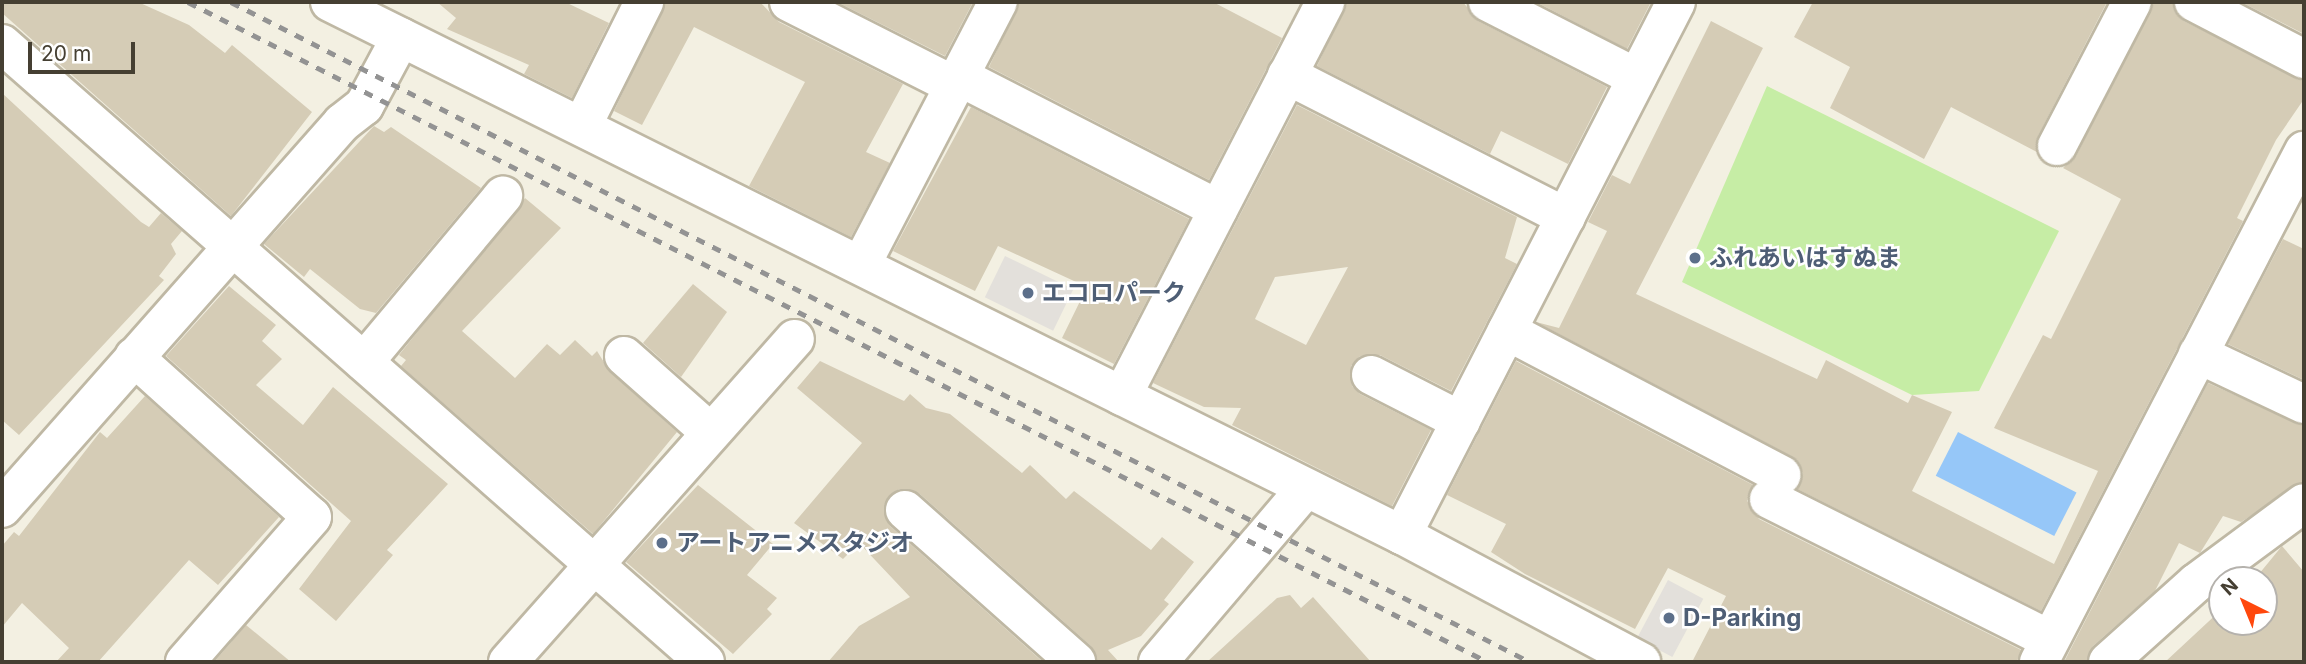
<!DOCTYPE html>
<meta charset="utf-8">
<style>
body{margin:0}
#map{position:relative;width:2306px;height:664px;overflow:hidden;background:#f3f0e2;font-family:Inter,"Noto Sans JP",sans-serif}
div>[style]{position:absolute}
.green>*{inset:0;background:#c6eda5}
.parking>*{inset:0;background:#e3e0db;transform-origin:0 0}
.water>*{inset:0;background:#96c7f8;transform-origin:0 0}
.building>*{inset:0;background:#d5ccb6}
.roads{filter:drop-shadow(2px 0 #bfb8a4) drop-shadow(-2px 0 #bfb8a4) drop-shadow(0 2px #bfb8a4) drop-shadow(0 -2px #bfb8a4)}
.minor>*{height:38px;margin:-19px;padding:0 19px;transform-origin:19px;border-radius:19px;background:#fff}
.rail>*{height:5px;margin-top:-2.5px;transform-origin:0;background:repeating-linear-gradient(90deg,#939393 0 9px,transparent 0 18px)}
.dots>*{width:19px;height:19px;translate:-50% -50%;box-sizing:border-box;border:4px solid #fff;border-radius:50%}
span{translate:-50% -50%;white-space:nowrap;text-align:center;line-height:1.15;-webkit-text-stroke:5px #fff;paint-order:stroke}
.service-label{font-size:24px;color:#4e5e75;font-weight:700}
.left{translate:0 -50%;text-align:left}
.frame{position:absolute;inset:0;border:4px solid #453f32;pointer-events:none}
.north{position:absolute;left:2208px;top:566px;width:70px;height:70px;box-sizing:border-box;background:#fff;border:2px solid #b5b2ad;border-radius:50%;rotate:317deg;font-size:19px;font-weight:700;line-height:28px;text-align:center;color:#453f32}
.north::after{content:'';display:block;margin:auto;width:24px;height:32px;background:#ff480d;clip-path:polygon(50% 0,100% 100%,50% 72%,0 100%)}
.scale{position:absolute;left:28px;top:42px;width:107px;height:32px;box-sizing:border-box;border:4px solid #453f32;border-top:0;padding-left:9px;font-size:21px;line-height:24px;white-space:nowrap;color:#453f32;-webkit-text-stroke:5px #fff;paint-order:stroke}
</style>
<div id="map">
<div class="green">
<div style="clip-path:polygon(1767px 86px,2059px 231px,1979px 391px,1912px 395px,1682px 282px)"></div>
</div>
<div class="parking">
<div style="left:1005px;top:256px;width:76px;height:46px;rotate:26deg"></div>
<div style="left:1668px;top:580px;width:40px;height:66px;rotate:28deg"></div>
</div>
<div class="water">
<div style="left:1958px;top:432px;width:133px;height:49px;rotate:27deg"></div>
</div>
<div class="building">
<div style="clip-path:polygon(2px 2px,138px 2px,189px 25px,225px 53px,232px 45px,312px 112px,231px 216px,2px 13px)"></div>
<div style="clip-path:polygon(437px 2px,565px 2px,609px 23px,572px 98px,524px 74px,529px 65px,447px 29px,456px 18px)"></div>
<div style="clip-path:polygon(666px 2px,760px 2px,779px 22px,903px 84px,866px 152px,890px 163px,851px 237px,749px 186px,805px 82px,694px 27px,642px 125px,614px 111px)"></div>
<div style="clip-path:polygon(837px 2px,973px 2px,945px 56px)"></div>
<div style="clip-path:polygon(1020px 2px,1213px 2px,1282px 38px,1209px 180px,989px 67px)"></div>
<div style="clip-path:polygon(1347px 2px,1463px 2px,1478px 21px,1607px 87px,1568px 164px,1501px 131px,1490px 154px,1317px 66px)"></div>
<div style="clip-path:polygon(1536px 2px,1651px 2px,1627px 49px)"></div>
<div style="clip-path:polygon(1813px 2px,2107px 2px,2038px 136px,2037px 152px,1951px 107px,1924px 159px,1830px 108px,1850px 67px,1794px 37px)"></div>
<div style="clip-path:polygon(2154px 2px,2172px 2px,2184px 21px,2304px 81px,2304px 99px,2276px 140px,2237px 218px,2243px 221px,2041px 611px,1797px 489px,1803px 473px,1791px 456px,1536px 322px,1559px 328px,1607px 231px,1588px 222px,1612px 175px,1630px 184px,1711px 21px,1763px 48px,1636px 294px,1817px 379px,1826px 360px,1908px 403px,1912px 395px,1952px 412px,1912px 491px,2054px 564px,2098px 471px,1994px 428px,2043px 335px,2051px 339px,2121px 199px,2063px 168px,2076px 156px)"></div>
<div style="clip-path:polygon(2241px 2px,2304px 2px,2304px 34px)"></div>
<div style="clip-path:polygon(2px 93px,141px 222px,149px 227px,161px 213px,182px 231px,171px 244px,176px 254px,159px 276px,164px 280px,19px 435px,2px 420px)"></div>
<div style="clip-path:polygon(evenodd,1297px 105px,1517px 217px,1505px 258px,1517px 264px,1451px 391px,1380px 355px,1360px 356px,1351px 366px,1352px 386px,1360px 394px,1431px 430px,1392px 506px,1232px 425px,1241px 408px,1204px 407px,1153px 383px,1297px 105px,1348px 267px,1306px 345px,1255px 319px,1275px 277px,1348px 267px)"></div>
<div style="clip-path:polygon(971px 107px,1189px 219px,1114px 364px,1062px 338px,1087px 287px,998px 246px,975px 291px,893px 251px)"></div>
<div style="clip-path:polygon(374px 126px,384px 132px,391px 127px,481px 188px,376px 313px,360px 309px,310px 269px,304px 277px,264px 244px)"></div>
<div style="clip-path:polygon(525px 198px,561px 228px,462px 331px,515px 378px,547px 344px,560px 355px,575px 340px,592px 356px,597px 351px,610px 372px,677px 432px,593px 534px,401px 366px,406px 360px,399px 355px)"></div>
<div style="clip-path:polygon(2283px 239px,2304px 249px,2304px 380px,2228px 344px)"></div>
<div style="clip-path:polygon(693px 284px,727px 312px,681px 377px,643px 343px)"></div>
<div style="clip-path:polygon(229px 286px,276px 325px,262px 341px,282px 359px,256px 385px,303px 425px,333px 387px,448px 484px,387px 550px,393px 555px,336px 621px,299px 589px,351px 521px,166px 356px)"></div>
<div style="clip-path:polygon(820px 361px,904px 401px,910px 394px,926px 408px,950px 414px,1022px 473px,1030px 465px,1066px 499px,1074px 491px,1151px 550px,1162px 537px,1194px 562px,1164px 600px,1169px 604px,1141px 636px,1108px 650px,1119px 662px,1097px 662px,1091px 646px,920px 494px,899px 489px,884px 505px,890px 526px,1043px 662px,828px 662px,859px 626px,910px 597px,859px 543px,843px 559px,794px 523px,862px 443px,797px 388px)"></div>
<div style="clip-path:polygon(1516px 361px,1753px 485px,1747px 501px,1759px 519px,2021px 650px,2017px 662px,1692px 662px,1726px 596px,1668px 568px,1635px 629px,1525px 574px,1491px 552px,1506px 524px,1447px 495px)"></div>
<div style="clip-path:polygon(2208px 383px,2304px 426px,2304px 482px,2241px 522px,2223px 516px,2200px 553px,2179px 543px,2155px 591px,2093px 646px,2087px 662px,2064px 662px)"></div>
<div style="clip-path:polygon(145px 396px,279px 517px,218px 585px,189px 560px,98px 662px,56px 662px,69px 648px,22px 603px,2px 627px,2px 546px,14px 532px,19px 536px,100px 432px,107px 438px)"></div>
<div style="clip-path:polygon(698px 485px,773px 544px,747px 575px,777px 598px,767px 609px,772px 614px,733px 654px,626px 562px)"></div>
<div style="clip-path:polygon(2282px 546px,2304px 572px,2304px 662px,2165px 662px,2222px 609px,2222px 622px,2264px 622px,2264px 580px,2254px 580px)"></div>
<div style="clip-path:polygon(1290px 595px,1301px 608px,1313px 597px,1371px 662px,1207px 662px,1277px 598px)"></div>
<div style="clip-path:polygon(246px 625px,291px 662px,214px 662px)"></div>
</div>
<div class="roads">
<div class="minor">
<div style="left:330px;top:2px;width:1197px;rotate:26.44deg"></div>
<div style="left:1402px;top:535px;width:271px;rotate:28deg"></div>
<div style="left:789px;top:2px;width:186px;rotate:26.8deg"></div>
<div style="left:1488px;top:2px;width:167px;rotate:27deg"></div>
<div style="left:2194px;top:2px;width:124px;rotate:27.4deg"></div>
<div style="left:2px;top:44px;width:936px;rotate:41.32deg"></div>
<div style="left:1287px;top:75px;width:313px;rotate:27deg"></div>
<div style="left:960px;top:77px;width:290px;rotate:27.1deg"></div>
<div style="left:582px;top:126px;width:139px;rotate:-63.4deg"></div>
<div style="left:2057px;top:146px;width:162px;rotate:-62.5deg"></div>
<div style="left:862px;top:263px;width:294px;rotate:-62.5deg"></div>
<div style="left:1507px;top:331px;width:310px;rotate:27.7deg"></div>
<div style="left:2198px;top:354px;width:117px;rotate:25.3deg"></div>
<div style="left:624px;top:356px;width:115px;rotate:41.5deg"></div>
<div style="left:134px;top:357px;width:239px;rotate:42deg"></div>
<div style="left:312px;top:517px;width:193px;rotate:131.2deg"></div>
<div style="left:364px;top:362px;width:217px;rotate:-50.1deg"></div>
<div style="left:1371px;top:375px;width:101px;rotate:27.1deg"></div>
<div style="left:1122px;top:396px;width:443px;rotate:-62.7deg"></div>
<div style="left:1769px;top:499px;width:314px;rotate:26.6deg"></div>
<div style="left:2px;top:508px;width:514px;rotate:-48.55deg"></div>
<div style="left:342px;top:123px;width:28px;rotate:-38deg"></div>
<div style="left:364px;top:106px;width:78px;rotate:-61.8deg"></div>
<div style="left:905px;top:510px;width:229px;rotate:41.6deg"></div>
<div style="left:1402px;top:535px;width:599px;rotate:-62.79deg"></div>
<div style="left:508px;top:662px;width:432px;rotate:-48.4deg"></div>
<div style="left:1158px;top:662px;width:228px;rotate:-49.6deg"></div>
<div style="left:2039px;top:662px;width:576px;rotate:-62.59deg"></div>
<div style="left:2108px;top:662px;width:118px;rotate:-41.9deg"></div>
<div style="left:2196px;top:583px;width:134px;rotate:-36.5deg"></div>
</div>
</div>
<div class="rail">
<div style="left:188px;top:2px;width:1458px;rotate:26.92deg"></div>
<div style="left:231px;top:2px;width:1457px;rotate:26.93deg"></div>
</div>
<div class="dots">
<div style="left:1695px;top:258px;background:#5c6f8a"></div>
<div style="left:1028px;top:293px;background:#5c6f8a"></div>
<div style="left:662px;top:543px;background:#5c6f8a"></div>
<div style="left:1669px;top:618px;background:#5c6f8a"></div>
</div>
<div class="service-label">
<span class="left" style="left:1709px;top:258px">ふれあいはすぬま</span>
<span class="left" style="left:1042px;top:293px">エコロパーク</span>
<span class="left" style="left:676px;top:543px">アートアニメスタジオ</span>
<span class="left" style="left:1683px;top:618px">D-Parking</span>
</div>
<div class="frame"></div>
<div class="north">N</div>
<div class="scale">20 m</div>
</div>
